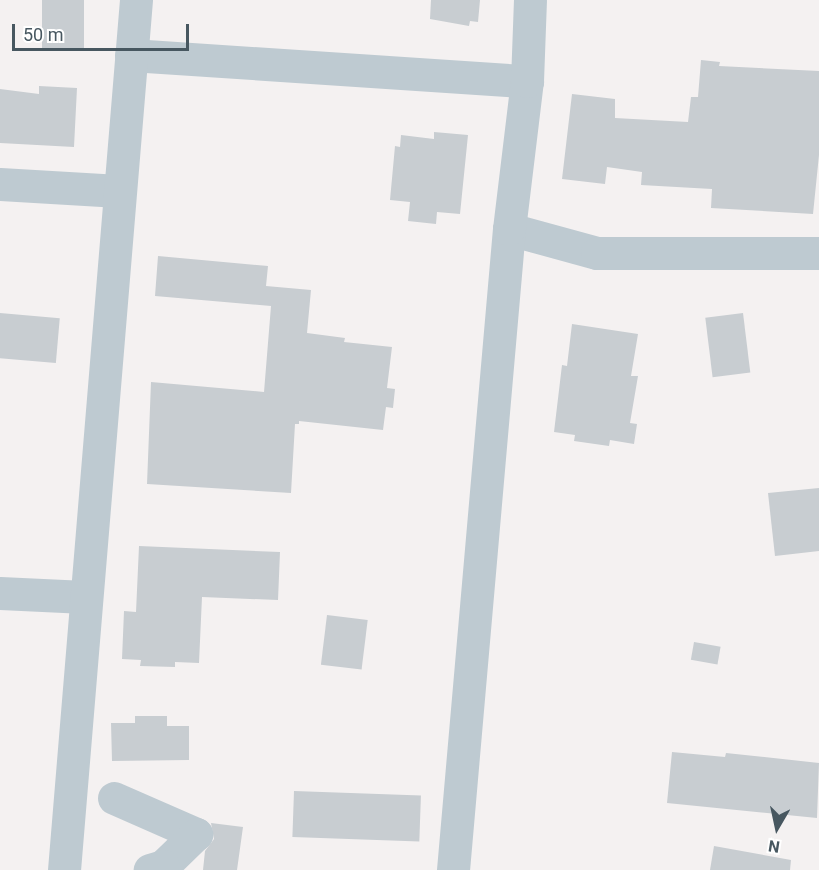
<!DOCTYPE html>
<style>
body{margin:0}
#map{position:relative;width:819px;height:870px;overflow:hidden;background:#f4f1f1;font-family:Roboto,sans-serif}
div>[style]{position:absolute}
.building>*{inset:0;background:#c8cdd1;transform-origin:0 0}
.minor>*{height:33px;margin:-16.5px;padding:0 16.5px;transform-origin:16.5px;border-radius:16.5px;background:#becad1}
span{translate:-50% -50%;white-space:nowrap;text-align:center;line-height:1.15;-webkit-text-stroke:5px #fff;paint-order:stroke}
.north{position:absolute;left:747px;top:798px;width:60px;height:60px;-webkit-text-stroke:4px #fff;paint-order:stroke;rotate:189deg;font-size:16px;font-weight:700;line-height:24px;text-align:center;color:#475760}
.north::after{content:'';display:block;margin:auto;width:21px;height:27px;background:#475760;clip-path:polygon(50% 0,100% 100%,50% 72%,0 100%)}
.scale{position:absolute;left:12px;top:24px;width:177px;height:27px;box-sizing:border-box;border:3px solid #475760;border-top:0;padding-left:8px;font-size:18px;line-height:21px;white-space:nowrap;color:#475760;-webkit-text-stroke:4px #fff;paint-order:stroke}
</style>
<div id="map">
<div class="building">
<div style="left:42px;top:0;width:42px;height:48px"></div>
<div style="clip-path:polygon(431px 0,480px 0,478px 22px,470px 21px,469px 26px,430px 19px)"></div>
<div style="clip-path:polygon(701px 60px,720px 62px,719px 66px,819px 71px,819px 155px,813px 214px,711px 208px,712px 189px,641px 185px,642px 172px,607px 167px,605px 184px,562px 179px,572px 94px,615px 99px,615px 118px,688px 122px,691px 97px,698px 97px)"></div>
<div style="clip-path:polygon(39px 86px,77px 88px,74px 147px,0 143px,0 89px,39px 94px)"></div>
<div style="clip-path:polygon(434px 132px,468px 135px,460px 214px,437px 212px,436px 224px,408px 221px,410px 202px,390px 200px,395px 146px,400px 147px,401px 135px,434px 139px)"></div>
<div style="clip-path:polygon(158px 256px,268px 266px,266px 286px,311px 290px,307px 333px,345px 338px,344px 342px,392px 347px,387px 388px,395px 389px,393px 408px,386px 407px,383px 430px,299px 421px,299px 424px,295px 424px,291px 493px,147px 484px,151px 382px,264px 392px,271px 306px,155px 296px)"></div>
<div style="left:0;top:313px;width:60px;height:45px;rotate:5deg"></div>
<div style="left:743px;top:313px;width:60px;height:38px;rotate:83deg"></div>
<div style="clip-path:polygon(572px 324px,638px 334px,631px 376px,638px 376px,630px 423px,637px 424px,634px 444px,610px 440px,609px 446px,574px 441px,575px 435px,554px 432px,562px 365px,567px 366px)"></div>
<div style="clip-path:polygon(819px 488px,819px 551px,775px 556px,768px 493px)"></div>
<div style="clip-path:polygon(139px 546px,280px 552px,278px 600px,202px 597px,199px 663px,175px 662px,175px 667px,140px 666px,141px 660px,122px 659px,124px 611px,136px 612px)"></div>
<div style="left:327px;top:615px;width:41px;height:50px;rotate:7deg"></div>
<div style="left:694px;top:642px;width:27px;height:18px;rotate:10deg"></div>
<div style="clip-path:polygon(135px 716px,167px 716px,167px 726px,189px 726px,189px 760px,112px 761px,111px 723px,135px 723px)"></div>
<div style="clip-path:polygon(672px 752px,725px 757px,726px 753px,819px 763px,817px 818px,667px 803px)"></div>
<div style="left:294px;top:791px;width:127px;height:46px;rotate:2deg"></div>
<div style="clip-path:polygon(211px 823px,243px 827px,237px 870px,203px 870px,205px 851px,214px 839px)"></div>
<div style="clip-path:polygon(714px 846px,791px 860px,790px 870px,710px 870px)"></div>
</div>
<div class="minor">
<div style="left:131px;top:55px;width:397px;rotate:3.8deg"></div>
<div style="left:0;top:184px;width:119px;rotate:3.4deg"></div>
<div style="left:509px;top:229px;width:91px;rotate:15.3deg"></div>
<div style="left:597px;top:253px;width:222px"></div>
<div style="left:0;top:593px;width:85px;rotate:2.7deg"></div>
<div style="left:114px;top:798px;width:90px;rotate:23.7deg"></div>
<div style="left:196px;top:834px;width:46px;rotate:135.9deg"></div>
<div style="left:163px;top:866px;width:14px;rotate:163deg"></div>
<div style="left:64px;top:870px;width:873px;rotate:-85.27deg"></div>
<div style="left:453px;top:870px;width:643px;rotate:-85.01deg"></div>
<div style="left:509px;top:229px;width:149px;rotate:-83.1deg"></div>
<div style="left:527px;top:81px;width:81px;rotate:-87.9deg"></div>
</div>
<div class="north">N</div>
<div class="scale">50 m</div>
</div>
